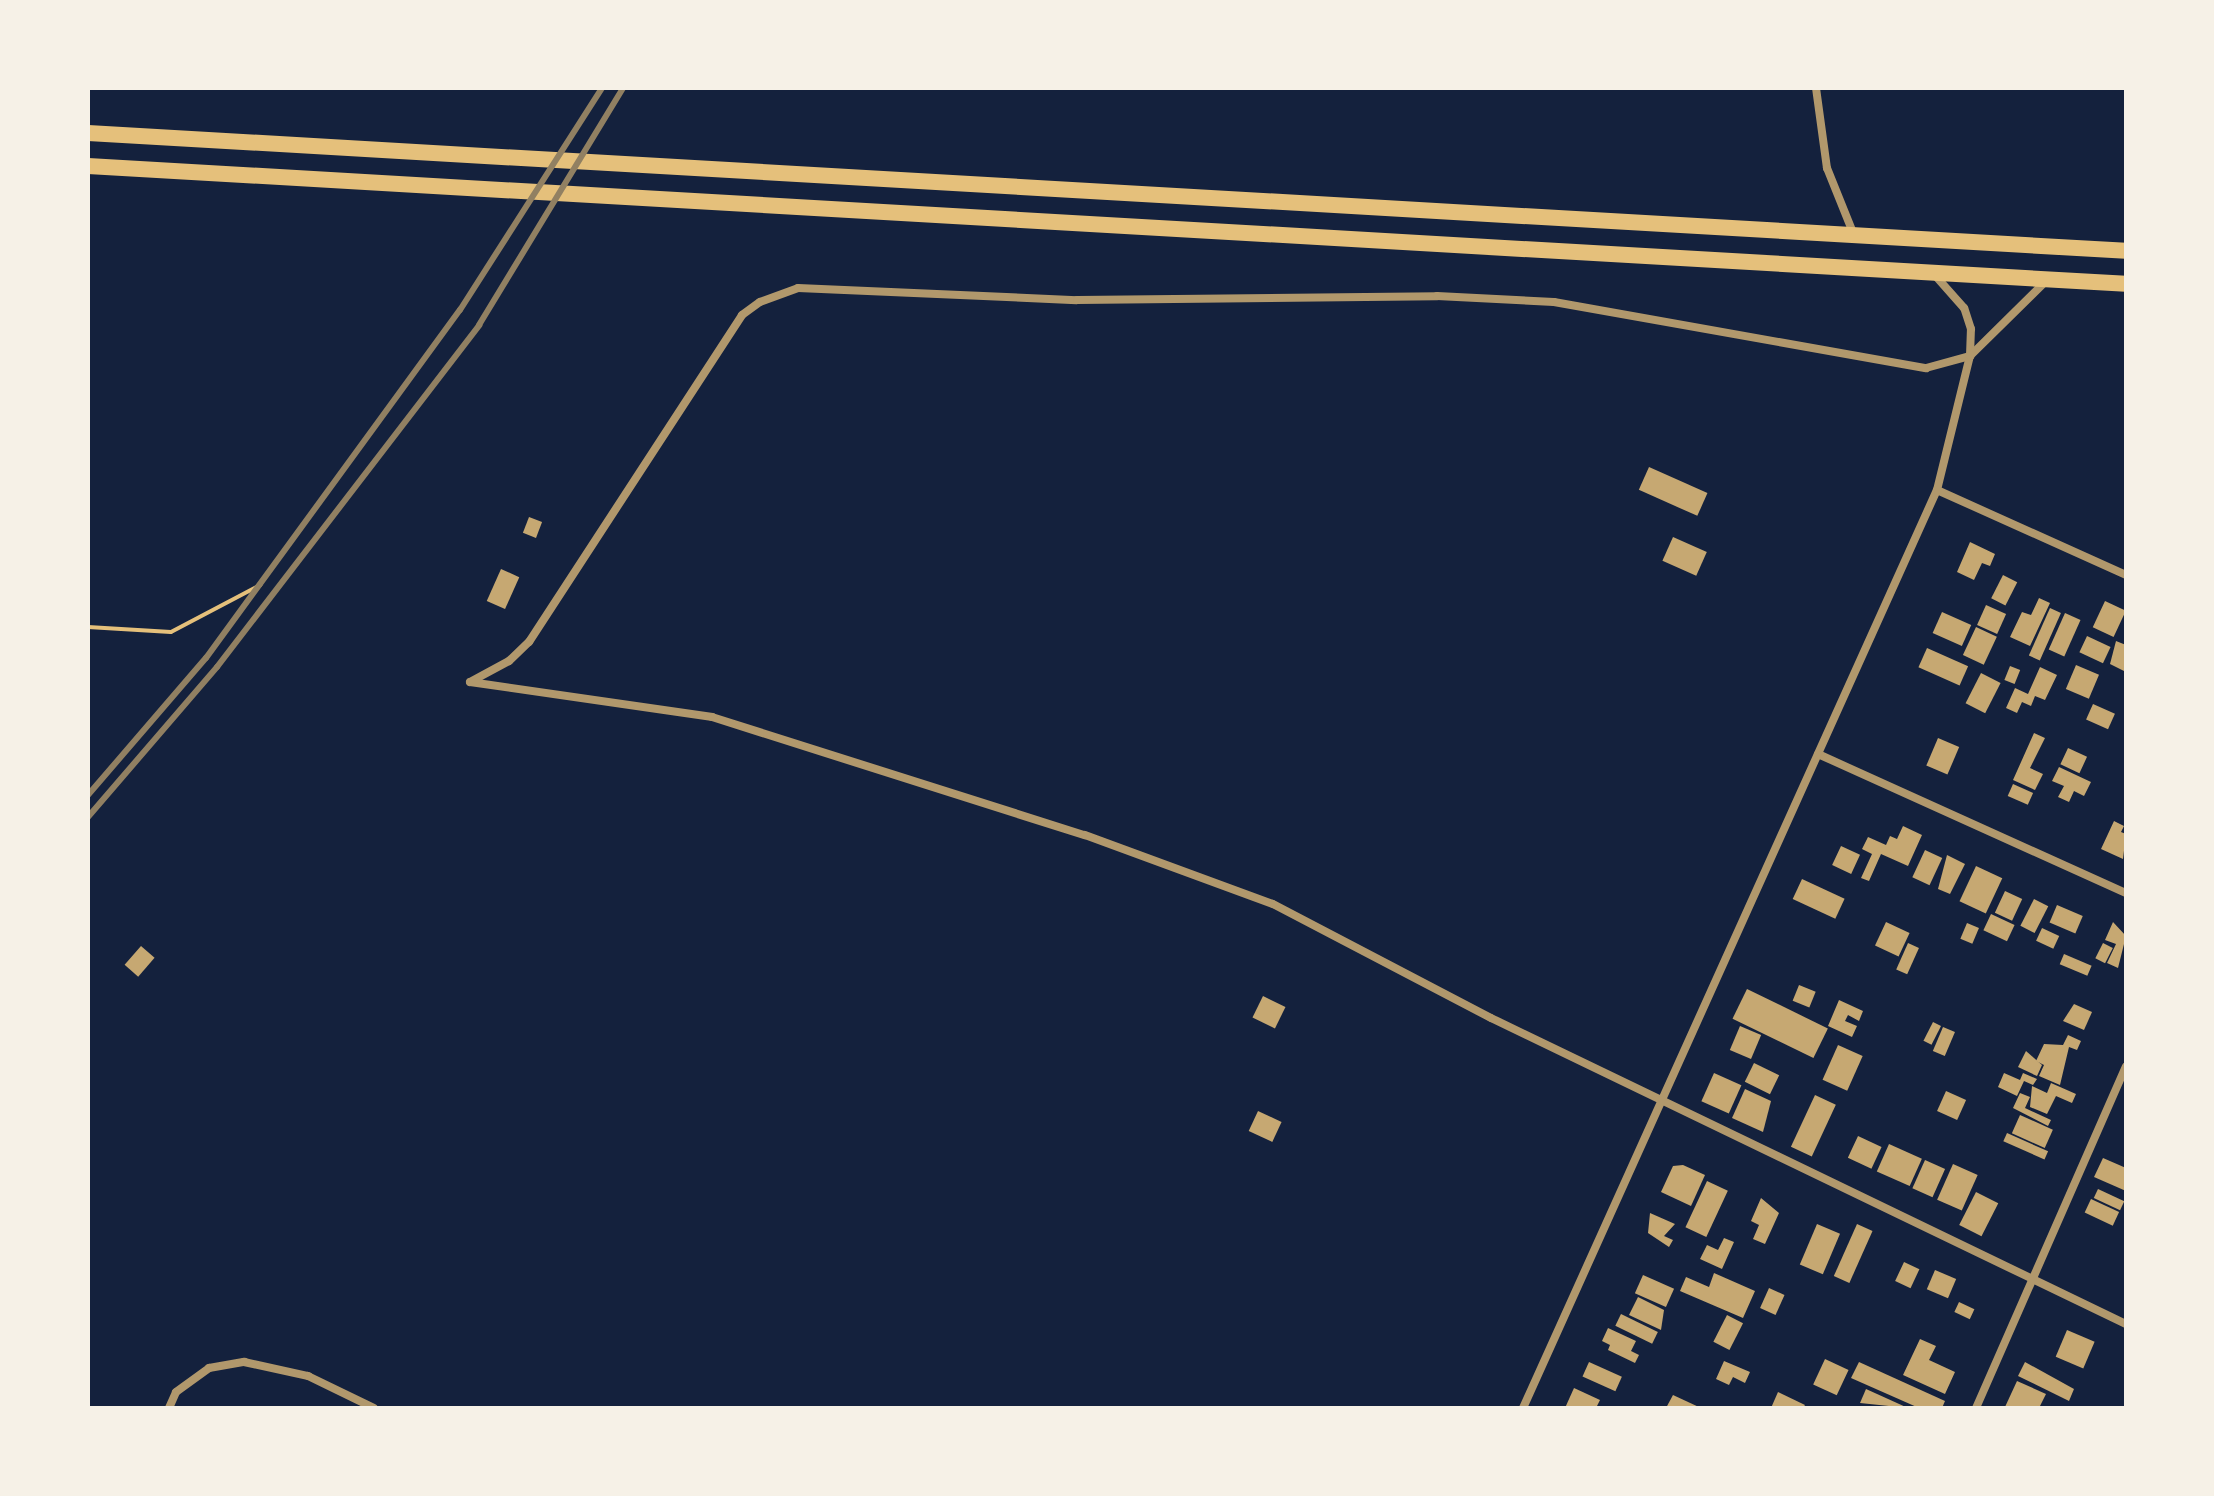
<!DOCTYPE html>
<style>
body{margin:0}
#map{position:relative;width:2214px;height:1496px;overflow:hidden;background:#14213d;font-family:Jost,sans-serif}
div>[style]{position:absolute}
.building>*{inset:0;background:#c6a872;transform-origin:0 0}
.path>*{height:4px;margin:-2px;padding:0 2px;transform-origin:2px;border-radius:2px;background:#e5c07b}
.minor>*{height:8px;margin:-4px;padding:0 4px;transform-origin:4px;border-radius:4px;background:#b1986c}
.primary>*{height:16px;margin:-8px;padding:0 8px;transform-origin:8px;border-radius:8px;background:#e5c07b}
.rail>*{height:6px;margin:-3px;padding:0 3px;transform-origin:3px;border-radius:3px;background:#918062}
span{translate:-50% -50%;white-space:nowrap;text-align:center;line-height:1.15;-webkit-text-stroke:6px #f6f1e7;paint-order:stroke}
.frame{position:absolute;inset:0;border:90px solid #f6f1e7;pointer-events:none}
</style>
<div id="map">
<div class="building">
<div style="left:1649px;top:467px;width:64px;height:25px;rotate:24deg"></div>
<div style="left:529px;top:517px;width:14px;height:17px;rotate:21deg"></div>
<div style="left:1673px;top:537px;width:37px;height:26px;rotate:24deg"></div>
<div style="clip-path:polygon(1970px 542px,1995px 554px,1990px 566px,1982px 563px,1974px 580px,1957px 572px)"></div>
<div style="left:501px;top:569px;width:20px;height:35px;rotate:24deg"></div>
<div style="left:2003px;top:575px;width:16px;height:26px;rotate:27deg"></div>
<div style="clip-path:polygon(2039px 598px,2050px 603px,2030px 646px,2010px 637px,2022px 612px,2031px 615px)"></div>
<div style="left:2105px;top:601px;width:23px;height:29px;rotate:25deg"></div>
<div style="left:1986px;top:605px;width:22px;height:22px;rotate:24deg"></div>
<div style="left:2050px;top:608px;width:12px;height:52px;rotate:24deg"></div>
<div style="left:1942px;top:612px;width:32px;height:23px;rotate:24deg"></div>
<div style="left:2065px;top:613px;width:17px;height:40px;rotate:24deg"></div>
<div style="left:1976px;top:627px;width:23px;height:31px;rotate:25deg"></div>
<div style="left:2087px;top:636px;width:26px;height:18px;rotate:25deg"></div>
<div style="clip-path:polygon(2116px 641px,2126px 645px,2126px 672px,2110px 664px)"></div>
<div style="left:1927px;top:648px;width:45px;height:21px;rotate:24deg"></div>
<div style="left:2076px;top:665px;width:25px;height:26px;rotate:23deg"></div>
<div style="left:2010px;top:666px;width:11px;height:15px;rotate:22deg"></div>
<div style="clip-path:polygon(2040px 667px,2057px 675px,2045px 700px,2035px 696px,2031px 706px,2022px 702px,2017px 713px,2006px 708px,2015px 688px,2028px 694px)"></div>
<div style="left:1981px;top:673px;width:22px;height:34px;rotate:27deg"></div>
<div style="left:2093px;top:704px;width:24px;height:17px;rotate:24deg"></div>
<div style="clip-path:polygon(2034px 733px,2045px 738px,2030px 768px,2043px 774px,2035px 790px,2013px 780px)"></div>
<div style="left:1938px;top:738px;width:23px;height:30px;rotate:23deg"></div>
<div style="left:2068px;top:748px;width:21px;height:18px;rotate:25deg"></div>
<div style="clip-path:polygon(2059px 767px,2091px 782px,2084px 796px,2074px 791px,2069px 802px,2058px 797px,2064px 786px,2052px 781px)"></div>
<div style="left:2013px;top:784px;width:22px;height:13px;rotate:24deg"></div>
<div style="clip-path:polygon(2114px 821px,2124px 826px,2121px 832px,2126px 834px,2123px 859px,2101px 849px)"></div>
<div style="clip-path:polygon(1903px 826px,1922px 835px,1908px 866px,1881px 854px,1869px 881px,1861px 878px,1872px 854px,1862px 849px,1868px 837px,1886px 845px,1890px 836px,1897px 839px)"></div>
<div style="left:1841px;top:846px;width:21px;height:21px;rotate:25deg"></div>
<div style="left:1925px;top:850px;width:19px;height:30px;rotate:25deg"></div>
<div style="clip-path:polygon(1947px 855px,1965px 864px,1950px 894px,1938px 889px)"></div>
<div style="left:1976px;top:866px;width:29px;height:39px;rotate:25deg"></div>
<div style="left:1802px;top:879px;width:47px;height:22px;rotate:25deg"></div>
<div style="left:2005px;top:891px;width:19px;height:24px;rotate:25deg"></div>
<div style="left:2034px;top:899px;width:16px;height:30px;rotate:27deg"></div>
<div style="left:2057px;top:905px;width:28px;height:19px;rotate:23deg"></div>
<div style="left:1991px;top:914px;width:26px;height:18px;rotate:25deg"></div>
<div style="left:1886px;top:922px;width:26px;height:26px;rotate:25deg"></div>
<div style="clip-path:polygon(2113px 922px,2126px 936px,2118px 968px,2107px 963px,2116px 944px,2105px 940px)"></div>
<div style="left:1967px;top:923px;width:13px;height:17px;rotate:23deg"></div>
<div style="left:2042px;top:928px;width:19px;height:14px;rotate:25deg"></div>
<div style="left:1908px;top:943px;width:12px;height:29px;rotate:24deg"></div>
<div style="left:2103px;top:943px;width:11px;height:17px;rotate:27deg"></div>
<div style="left:141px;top:946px;width:18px;height:25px;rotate:41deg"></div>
<div style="left:2064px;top:954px;width:30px;height:11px;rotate:23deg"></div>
<div style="left:1799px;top:985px;width:18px;height:17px;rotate:22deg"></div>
<div style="left:1747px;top:989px;width:90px;height:33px;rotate:26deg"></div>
<div style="left:1263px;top:996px;width:25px;height:24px;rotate:26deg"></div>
<div style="clip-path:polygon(1839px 1000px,1863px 1011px,1859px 1021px,1848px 1015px,1845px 1021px,1857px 1026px,1852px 1037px,1828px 1026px)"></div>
<div style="clip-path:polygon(2074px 1004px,2092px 1012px,2084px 1030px,2063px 1021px)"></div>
<div style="left:1933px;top:1022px;width:9px;height:21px;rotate:27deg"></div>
<div style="left:1740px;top:1026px;width:23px;height:26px;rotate:23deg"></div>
<div style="left:1943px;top:1027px;width:13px;height:26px;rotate:23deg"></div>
<div style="clip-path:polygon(2068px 1035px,2081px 1041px,2077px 1050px,2069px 1047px,2060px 1085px,2039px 1076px,2044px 1065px,2036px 1061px,2044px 1044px,2063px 1045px)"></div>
<div style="left:1838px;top:1045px;width:27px;height:38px;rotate:24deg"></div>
<div style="clip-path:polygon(2026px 1051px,2042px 1065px,2037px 1076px,2018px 1067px)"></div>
<div style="left:1754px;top:1063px;width:28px;height:21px;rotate:26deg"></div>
<div style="left:1714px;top:1073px;width:30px;height:31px;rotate:24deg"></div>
<div style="clip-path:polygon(2004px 1073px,2020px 1080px,2023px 1073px,2037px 1079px,2033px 1085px,2024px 1081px,2017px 1096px,1998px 1087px)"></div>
<div style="clip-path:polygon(2051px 1083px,2076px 1094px,2072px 1103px,2056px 1096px,2047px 1114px,2030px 1107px,2032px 1086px,2047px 1093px)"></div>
<div style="clip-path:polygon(1745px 1089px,1771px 1101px,1763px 1132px,1732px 1118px)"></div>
<div style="left:1946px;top:1091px;width:22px;height:22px;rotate:24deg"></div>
<div style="clip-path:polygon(2020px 1093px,2030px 1097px,2025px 1108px,2051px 1120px,2048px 1126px,2013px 1108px)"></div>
<div style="left:1815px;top:1095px;width:23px;height:57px;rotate:25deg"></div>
<div style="left:1258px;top:1111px;width:26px;height:22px;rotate:25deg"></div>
<div style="left:2020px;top:1115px;width:36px;height:20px;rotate:24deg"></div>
<div style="left:2007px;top:1133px;width:45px;height:9px;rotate:24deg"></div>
<div style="left:1858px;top:1136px;width:26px;height:24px;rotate:25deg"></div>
<div style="left:1889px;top:1144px;width:36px;height:30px;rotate:24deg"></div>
<div style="clip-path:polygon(2103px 1158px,2126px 1168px,2126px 1191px,2094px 1177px)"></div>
<div style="left:1925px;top:1160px;width:22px;height:31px;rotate:24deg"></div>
<div style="left:1953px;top:1164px;width:27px;height:39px;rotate:24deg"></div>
<div style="clip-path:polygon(1683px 1165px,1705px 1175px,1691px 1206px,1661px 1192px,1673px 1166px)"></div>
<div style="left:1707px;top:1181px;width:23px;height:51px;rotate:25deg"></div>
<div style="left:2098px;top:1189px;width:29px;height:10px;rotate:25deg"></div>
<div style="left:1976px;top:1192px;width:25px;height:37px;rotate:27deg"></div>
<div style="clip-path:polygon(1761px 1198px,1779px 1213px,1765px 1244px,1753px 1239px,1759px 1225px,1751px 1221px)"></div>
<div style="left:2091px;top:1199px;width:31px;height:15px;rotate:25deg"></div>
<div style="clip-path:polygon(1650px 1213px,1675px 1224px,1664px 1236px,1673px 1240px,1669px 1247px,1648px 1233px)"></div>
<div style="left:1817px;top:1224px;width:25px;height:44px;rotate:23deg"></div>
<div style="left:1857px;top:1224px;width:17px;height:57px;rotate:24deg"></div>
<div style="clip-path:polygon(1724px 1238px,1734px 1242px,1722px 1269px,1700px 1259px,1707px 1245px,1718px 1250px)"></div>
<div style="left:1904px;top:1262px;width:17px;height:21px;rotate:25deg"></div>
<div style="left:1935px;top:1270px;width:23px;height:21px;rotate:23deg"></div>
<div style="clip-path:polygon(1714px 1273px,1755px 1291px,1743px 1318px,1680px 1291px,1686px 1277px,1709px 1287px)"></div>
<div style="left:1643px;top:1275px;width:34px;height:20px;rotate:24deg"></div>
<div style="left:1769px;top:1288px;width:17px;height:22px;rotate:24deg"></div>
<div style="clip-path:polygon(1638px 1297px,1664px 1310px,1661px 1330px,1629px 1315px)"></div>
<div style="left:1959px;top:1302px;width:17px;height:11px;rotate:25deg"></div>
<div style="left:1621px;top:1314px;width:41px;height:13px;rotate:26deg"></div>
<div style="left:1727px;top:1315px;width:18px;height:30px;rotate:27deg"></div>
<div style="clip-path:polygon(1608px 1328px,1636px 1341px,1631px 1351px,1639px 1355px,1635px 1363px,1608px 1350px,1610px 1345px,1602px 1341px)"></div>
<div style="left:2067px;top:1330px;width:30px;height:29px;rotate:23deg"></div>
<div style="clip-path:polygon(1920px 1339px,1936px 1346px,1929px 1360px,1955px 1372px,1945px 1394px,1903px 1375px)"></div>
<div style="left:1825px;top:1359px;width:26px;height:28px;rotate:25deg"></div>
<div style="clip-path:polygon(1724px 1361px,1750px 1372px,1745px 1383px,1733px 1377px,1729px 1385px,1716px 1379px)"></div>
<div style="left:1589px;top:1362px;width:36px;height:16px;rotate:24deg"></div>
<div style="clip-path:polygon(1859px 1362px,1945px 1401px,1942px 1408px,1919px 1408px,1851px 1378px)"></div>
<div style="clip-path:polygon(2025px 1362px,2074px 1389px,2069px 1401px,2018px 1376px)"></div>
<div style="clip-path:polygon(2017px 1381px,2046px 1394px,2039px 1408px,2005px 1407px)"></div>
<div style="clip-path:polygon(1574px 1388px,1600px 1400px,1596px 1408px,1565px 1408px)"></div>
<div style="clip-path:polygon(1866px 1389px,1908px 1408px,1860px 1403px)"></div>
<div style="clip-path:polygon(1778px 1392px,1805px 1405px,1803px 1408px,1771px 1408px)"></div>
<div style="clip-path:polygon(1673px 1395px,1701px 1408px,1666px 1408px)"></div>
</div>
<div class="path">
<div style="left:88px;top:627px;width:83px;rotate:3.4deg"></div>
<div style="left:171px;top:632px;width:101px;rotate:-27.8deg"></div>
</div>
<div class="minor">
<div style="left:1816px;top:88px;width:81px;rotate:82.2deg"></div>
<div style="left:1827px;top:168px;width:72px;rotate:68.1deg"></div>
<div style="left:1937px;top:490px;width:207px;rotate:24.2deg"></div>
<div style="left:470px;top:682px;width:44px;rotate:-28.3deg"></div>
<div style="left:509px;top:661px;width:28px;rotate:-44deg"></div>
<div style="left:529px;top:642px;width:390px;rotate:-56.9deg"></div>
<div style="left:742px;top:315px;width:22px;rotate:-36deg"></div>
<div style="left:760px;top:302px;width:40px;rotate:-20.2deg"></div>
<div style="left:798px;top:288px;width:279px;rotate:2.5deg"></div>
<div style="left:1077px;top:300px;width:360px;rotate:-0.6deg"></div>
<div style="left:1437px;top:296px;width:117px;rotate:2.9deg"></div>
<div style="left:1554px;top:302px;width:378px;rotate:10.1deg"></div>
<div style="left:1926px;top:368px;width:46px;rotate:-15.3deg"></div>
<div style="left:1970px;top:356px;width:27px;rotate:-88deg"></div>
<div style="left:1971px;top:329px;width:22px;rotate:-108deg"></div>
<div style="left:1964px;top:308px;width:47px;rotate:-131.5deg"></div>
<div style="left:470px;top:682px;width:245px;rotate:8.2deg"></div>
<div style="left:712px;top:717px;width:391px;rotate:17.6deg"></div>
<div style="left:1085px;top:835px;width:200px;rotate:20.2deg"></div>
<div style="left:1273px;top:904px;width:246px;rotate:27.6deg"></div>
<div style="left:1491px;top:1018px;width:705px;rotate:25.73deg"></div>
<div style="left:1818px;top:754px;width:338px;rotate:24.3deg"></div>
<div style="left:169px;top:1408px;width:17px;rotate:-66deg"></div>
<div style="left:176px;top:1392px;width:41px;rotate:-36deg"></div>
<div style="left:209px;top:1368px;width:36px;rotate:-10deg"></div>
<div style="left:244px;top:1362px;width:66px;rotate:12.3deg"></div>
<div style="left:308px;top:1376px;width:73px;rotate:25.9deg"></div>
<div style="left:1523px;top:1408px;width:1007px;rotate:-65.73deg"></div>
<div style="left:1937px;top:490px;width:138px;rotate:-76.2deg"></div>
<div style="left:1970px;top:356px;width:108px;rotate:-44.6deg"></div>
<div style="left:1976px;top:1408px;width:373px;rotate:-66.3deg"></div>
</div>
<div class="primary">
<div style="left:88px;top:133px;width:2041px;rotate:3.31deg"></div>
<div style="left:88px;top:166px;width:2041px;rotate:3.31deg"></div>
</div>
<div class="rail">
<div style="left:88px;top:795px;width:181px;rotate:-49.3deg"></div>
<div style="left:206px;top:658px;width:431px;rotate:-53.9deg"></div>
<div style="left:460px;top:310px;width:264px;rotate:-57.4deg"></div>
<div style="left:88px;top:817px;width:198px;rotate:-49.3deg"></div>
<div style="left:217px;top:667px;width:431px;rotate:-52.5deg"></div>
<div style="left:479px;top:325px;width:277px;rotate:-58.7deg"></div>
</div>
<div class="frame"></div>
</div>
